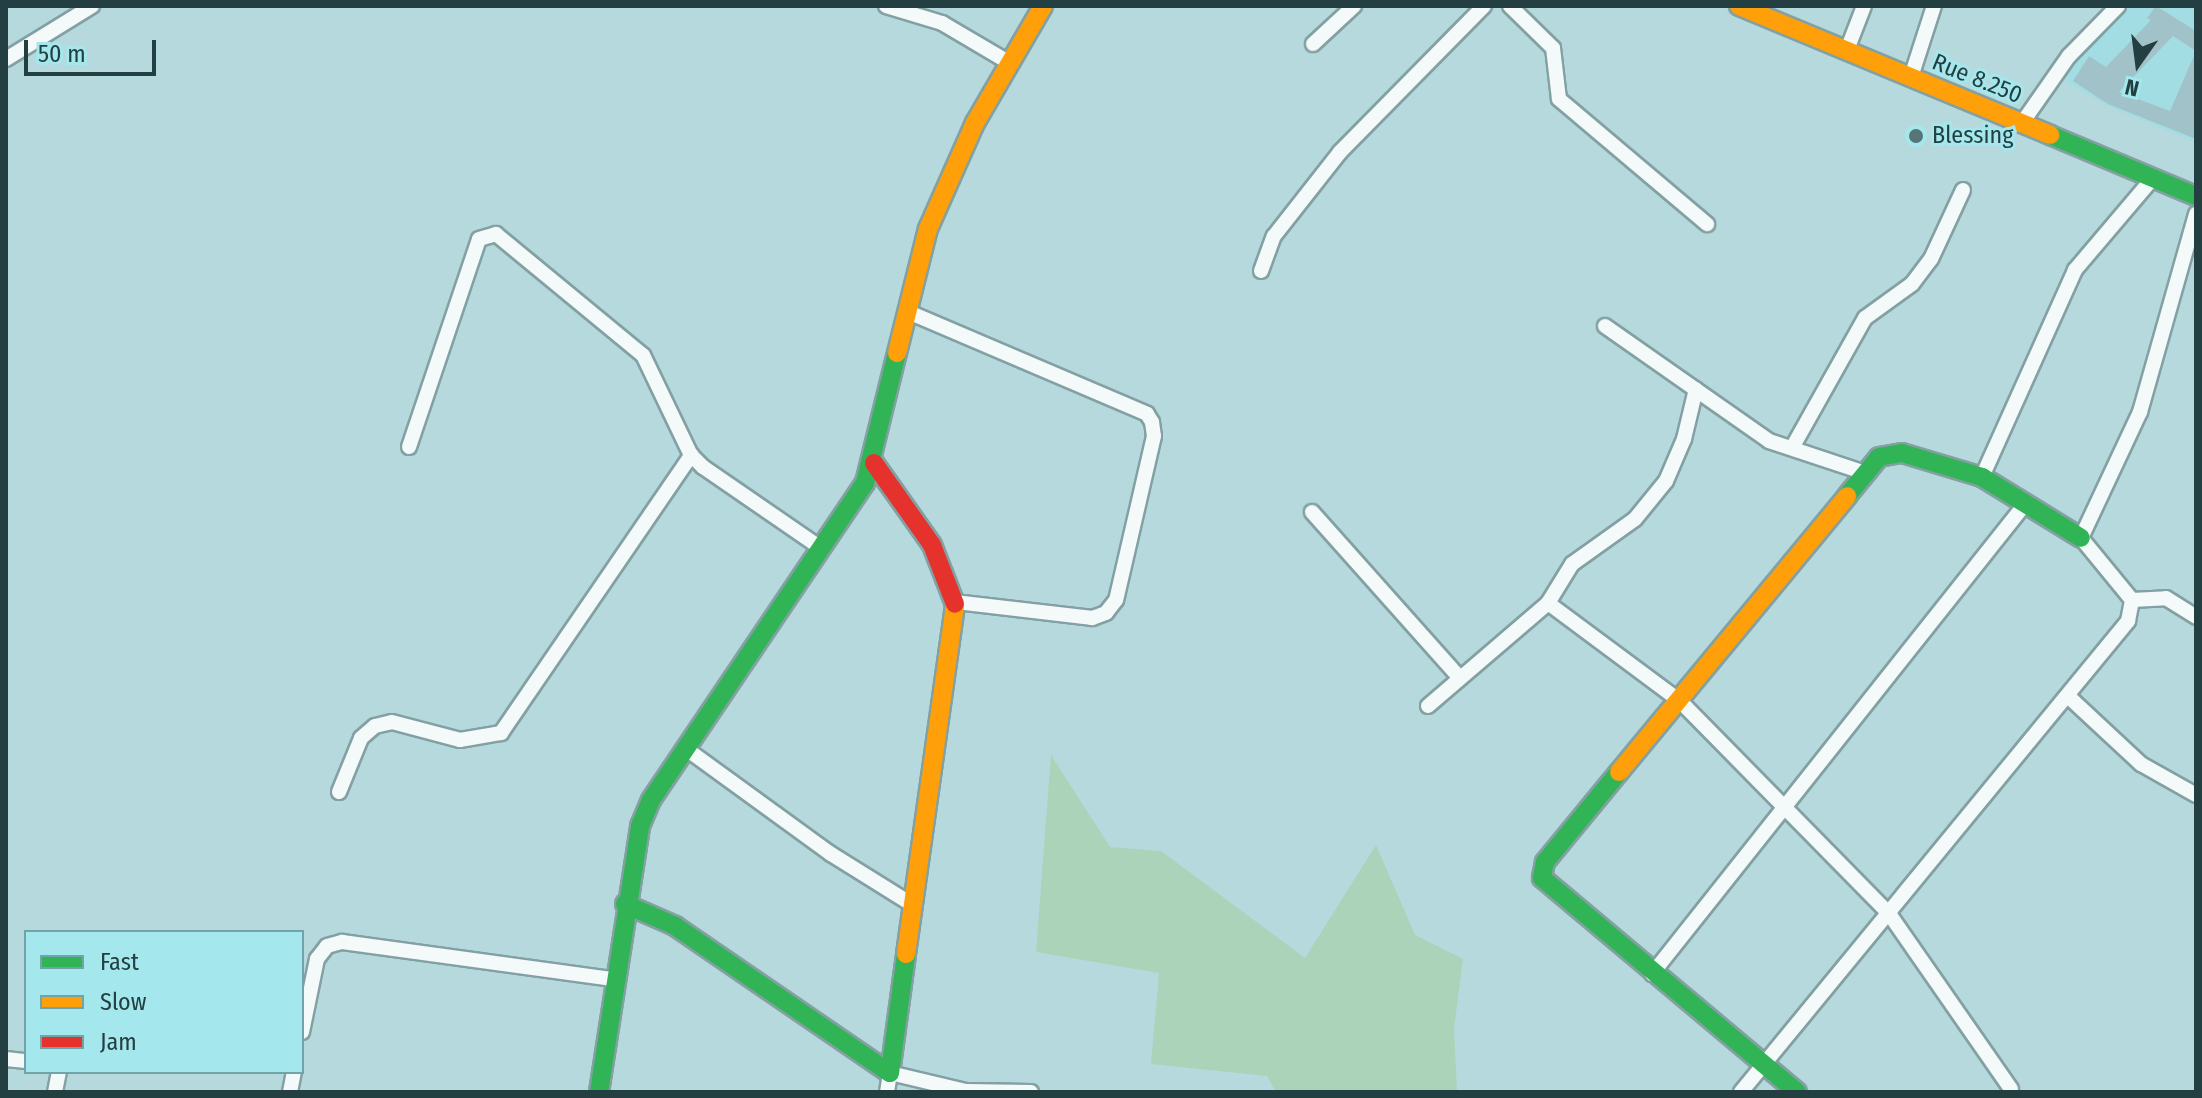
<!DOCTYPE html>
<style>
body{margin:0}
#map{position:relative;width:2202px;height:1098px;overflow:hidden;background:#b5d9dc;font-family:"Fira Sans Condensed",sans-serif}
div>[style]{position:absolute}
.built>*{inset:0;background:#a2dde3}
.green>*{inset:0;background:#abd3ba}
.building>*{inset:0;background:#a2c2c9}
.roads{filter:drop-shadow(2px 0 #83a0a2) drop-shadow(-2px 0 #83a0a2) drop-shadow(0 2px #83a0a2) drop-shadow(0 -2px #83a0a2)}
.street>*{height:14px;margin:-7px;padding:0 7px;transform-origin:7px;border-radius:7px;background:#f4f9fa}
.fast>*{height:18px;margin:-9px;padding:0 9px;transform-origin:9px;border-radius:9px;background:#30b455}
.slow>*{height:18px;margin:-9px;padding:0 9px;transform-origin:9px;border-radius:9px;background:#ff9f0a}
.jam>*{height:18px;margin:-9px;padding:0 9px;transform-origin:9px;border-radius:9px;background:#e5322d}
.dots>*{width:22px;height:22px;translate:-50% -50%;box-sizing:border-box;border:4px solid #a4e7ed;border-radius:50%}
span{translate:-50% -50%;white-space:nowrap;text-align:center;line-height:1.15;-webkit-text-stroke:6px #a4e7ed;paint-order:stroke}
.street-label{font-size:24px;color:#233f41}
.poi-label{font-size:24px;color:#233f41}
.left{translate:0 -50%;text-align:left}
.frame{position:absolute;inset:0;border:8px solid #233f41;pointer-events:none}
.legend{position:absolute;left:24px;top:930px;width:280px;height:144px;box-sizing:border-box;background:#a4e7ed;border:2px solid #70a4a8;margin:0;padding:10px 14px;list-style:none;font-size:24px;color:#233f41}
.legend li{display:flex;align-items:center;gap:16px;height:40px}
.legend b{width:40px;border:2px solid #70a4a8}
.north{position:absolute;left:2098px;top:24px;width:80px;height:80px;-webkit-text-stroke:6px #a4e7ed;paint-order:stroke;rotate:194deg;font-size:22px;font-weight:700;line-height:32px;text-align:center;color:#233f41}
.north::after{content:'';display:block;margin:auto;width:28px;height:36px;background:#233f41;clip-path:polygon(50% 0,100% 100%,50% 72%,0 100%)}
.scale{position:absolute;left:24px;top:40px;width:132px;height:36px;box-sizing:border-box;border:4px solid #233f41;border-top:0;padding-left:10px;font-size:24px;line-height:28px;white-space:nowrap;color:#233f41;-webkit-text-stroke:6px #a4e7ed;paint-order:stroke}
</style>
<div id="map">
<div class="built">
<div style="clip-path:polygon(2128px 6px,2196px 6px,2196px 142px,2108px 106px,2057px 76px)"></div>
</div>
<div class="green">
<div style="clip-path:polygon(1051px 755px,1110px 847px,1161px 851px,1305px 958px,1376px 845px,1415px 935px,1463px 959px,1454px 1029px,1457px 1092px,1276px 1092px,1267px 1076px,1151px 1064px,1159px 973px,1036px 952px)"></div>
</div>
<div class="building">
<div style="clip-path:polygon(evenodd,2156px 6px,2196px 31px,2196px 139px,2108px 104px,2073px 81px,2089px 56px,2106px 67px,2151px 20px,2147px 18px,2156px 6px,2173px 36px,2196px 51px,2170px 111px,2119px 92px,2173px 36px)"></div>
</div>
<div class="roads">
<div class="street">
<div style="left:886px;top:6px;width:59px;rotate:16.9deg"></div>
<div style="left:942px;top:23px;width:79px;rotate:30.5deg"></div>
<div style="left:1510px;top:6px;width:60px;rotate:44.3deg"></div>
<div style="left:1553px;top:48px;width:51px;rotate:83.3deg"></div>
<div style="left:1559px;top:99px;width:194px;rotate:40.2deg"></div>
<div style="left:1313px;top:44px;width:56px;rotate:-42.8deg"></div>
<div style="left:1847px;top:50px;width:47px;rotate:-68.9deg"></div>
<div style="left:6px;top:59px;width:101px;rotate:-31.6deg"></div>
<div style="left:1911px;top:77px;width:75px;rotate:-72.1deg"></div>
<div style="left:2022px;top:123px;width:82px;rotate:-55deg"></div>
<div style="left:2069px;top:56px;width:70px;rotate:-45.6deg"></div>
<div style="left:1261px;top:271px;width:37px;rotate:-70deg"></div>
<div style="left:1274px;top:236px;width:107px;rotate:-51.8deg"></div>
<div style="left:1340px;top:152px;width:205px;rotate:-45.4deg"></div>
<div style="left:906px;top:311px;width:262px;rotate:23.1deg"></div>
<div style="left:1147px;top:414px;width:9px;rotate:58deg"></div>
<div style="left:1152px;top:422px;width:14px;rotate:82deg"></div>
<div style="left:1154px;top:436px;width:168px;rotate:103deg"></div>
<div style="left:1116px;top:600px;width:16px;rotate:128deg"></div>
<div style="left:1106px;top:613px;width:15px;rotate:160deg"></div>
<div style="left:1092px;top:618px;width:138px;rotate:-173.3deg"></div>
<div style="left:1605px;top:326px;width:200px;rotate:35deg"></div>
<div style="left:1769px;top:441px;width:98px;rotate:18.4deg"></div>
<div style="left:409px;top:447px;width:219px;rotate:-71.4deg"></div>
<div style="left:479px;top:239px;width:18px;rotate:-16deg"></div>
<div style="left:496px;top:234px;width:190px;rotate:39.5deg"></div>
<div style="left:643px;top:355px;width:111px;rotate:64.4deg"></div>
<div style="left:691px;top:455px;width:17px;rotate:45deg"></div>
<div style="left:703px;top:467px;width:143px;rotate:34.5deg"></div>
<div style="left:1792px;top:448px;width:149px;rotate:-60.7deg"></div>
<div style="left:1865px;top:318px;width:58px;rotate:-35.9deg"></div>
<div style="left:1912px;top:284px;width:31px;rotate:-53deg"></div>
<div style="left:1931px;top:259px;width:76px;rotate:-65.1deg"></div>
<div style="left:1982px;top:477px;width:227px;rotate:-65.8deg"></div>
<div style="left:2075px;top:270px;width:121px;rotate:-49.7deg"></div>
<div style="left:1312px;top:512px;width:221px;rotate:48.3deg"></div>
<div style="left:2132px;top:600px;width:34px;rotate:-3deg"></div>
<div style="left:2166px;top:598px;width:36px;rotate:32deg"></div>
<div style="left:1548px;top:603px;width:164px;rotate:36.6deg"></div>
<div style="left:1680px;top:701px;width:300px;rotate:45.5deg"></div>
<div style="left:1890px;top:915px;width:212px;rotate:55.2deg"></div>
<div style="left:2070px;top:698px;width:97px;rotate:42.9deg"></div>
<div style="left:2141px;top:764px;width:63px;rotate:29.4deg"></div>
<div style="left:1428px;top:706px;width:158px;rotate:-40.6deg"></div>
<div style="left:1548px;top:603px;width:46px;rotate:-58.4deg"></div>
<div style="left:1572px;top:564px;width:77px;rotate:-35.5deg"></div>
<div style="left:1635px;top:519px;width:49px;rotate:-50.8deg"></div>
<div style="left:1666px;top:481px;width:46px;rotate:-66.8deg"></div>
<div style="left:1684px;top:439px;width:51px;rotate:-76.5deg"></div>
<div style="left:685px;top:748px;width:180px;rotate:36deg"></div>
<div style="left:831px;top:854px;width:97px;rotate:31.9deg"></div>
<div style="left:339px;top:792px;width:58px;rotate:-67.8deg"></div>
<div style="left:361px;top:738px;width:18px;rotate:-41deg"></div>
<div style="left:375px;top:726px;width:17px;rotate:-13deg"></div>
<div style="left:392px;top:722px;width:70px;rotate:14.8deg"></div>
<div style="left:460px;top:740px;width:42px;rotate:-9.7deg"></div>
<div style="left:501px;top:733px;width:337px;rotate:-55.6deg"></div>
<div style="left:1652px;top:974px;width:600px;rotate:-51.56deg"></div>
<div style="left:302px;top:1032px;width:75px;rotate:-78.4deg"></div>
<div style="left:317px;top:959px;width:16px;rotate:-52deg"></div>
<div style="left:327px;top:946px;width:16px;rotate:-15deg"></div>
<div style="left:342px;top:942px;width:274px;rotate:7.8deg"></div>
<div style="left:6px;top:1059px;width:20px;rotate:6deg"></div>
<div style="left:55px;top:1092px;width:20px;rotate:-79deg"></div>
<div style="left:290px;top:1092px;width:20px;rotate:-79deg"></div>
<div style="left:887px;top:1092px;width:19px;rotate:-81deg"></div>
<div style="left:890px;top:1073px;width:78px;rotate:13.3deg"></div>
<div style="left:966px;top:1091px;width:65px;rotate:0.9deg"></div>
<div style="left:1741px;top:1092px;width:610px;rotate:-50.59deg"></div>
<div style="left:2128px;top:621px;width:21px;rotate:-79deg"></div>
<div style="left:2132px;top:600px;width:80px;rotate:-129.4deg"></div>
<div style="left:2081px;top:538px;width:139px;rotate:-64.9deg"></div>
<div style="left:2140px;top:412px;width:206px;rotate:-74.2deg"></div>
</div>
<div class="fast">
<div style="left:2050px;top:135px;width:158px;rotate:22.7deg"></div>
<div style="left:1847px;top:496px;width:50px;rotate:-50.6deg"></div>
<div style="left:1879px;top:457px;width:23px;rotate:-10deg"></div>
<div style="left:1902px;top:453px;width:84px;rotate:16.7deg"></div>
<div style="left:1982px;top:477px;width:116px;rotate:31.6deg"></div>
<div style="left:1619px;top:772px;width:117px;rotate:129.4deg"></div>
<div style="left:1545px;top:862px;width:16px;rotate:101deg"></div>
<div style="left:1542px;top:878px;width:333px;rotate:40deg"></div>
<div style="left:625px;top:904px;width:55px;rotate:23.7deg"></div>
<div style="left:675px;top:926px;width:260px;rotate:34.4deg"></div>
<div style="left:890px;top:1073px;width:120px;rotate:-82.3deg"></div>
<div style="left:599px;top:1092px;width:269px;rotate:-81.2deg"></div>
<div style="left:640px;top:826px;width:28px;rotate:-67deg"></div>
<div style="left:651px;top:800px;width:382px;rotate:-56deg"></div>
<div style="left:865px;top:483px;width:134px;rotate:-76.2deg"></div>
</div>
<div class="slow">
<div style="left:1739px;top:6px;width:337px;rotate:22.5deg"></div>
<div style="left:897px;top:353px;width:128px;rotate:-76deg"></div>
<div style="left:928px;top:229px;width:116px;rotate:-66.1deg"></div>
<div style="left:975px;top:123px;width:135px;rotate:-59.8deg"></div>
<div style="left:1619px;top:772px;width:358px;rotate:-50.4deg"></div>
<div style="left:906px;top:954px;width:353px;rotate:-82deg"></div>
</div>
<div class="jam">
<div style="left:874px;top:463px;width:100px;rotate:54.7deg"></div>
<div style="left:932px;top:545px;width:63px;rotate:68.7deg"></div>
</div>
</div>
<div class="dots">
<div style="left:1916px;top:136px;background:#567577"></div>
</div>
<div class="street-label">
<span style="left:1977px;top:79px;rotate:22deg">Rue 8.250</span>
</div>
<div class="poi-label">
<span class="left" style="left:1932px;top:136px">Blessing</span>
</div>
<div class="frame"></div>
<ul class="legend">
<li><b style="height:10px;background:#30b455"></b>Fast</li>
<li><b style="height:10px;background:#ff9f0a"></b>Slow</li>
<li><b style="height:10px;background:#e5322d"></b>Jam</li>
</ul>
<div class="north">N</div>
<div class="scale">50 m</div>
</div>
